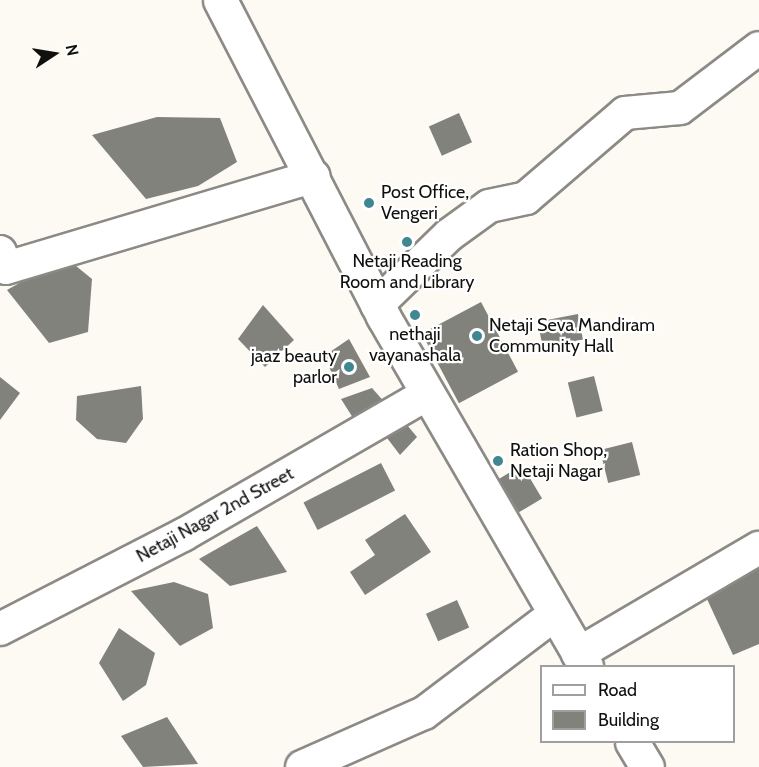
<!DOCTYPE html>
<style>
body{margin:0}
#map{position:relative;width:759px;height:767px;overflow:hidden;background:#fdfaf4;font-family:Cabin,sans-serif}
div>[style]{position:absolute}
.building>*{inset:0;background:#81827c;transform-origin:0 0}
.roads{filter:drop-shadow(2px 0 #8c8a85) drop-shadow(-2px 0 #8c8a85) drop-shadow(0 2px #8c8a85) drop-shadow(0 -2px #8c8a85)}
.street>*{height:32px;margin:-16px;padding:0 16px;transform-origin:16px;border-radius:16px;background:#fff}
.secondary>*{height:33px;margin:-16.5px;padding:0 16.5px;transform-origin:16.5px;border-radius:16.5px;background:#fff}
.dots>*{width:16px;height:16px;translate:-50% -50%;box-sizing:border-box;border:3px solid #fff;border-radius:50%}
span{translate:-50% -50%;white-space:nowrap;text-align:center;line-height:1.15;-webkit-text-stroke:4.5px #fff;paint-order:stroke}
.poi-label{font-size:18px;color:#10100e}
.left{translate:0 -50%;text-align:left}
.right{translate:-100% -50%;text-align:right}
.street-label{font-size:18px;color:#10100e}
.legend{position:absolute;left:540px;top:665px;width:195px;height:78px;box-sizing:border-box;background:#fff;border:2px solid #9f9f9f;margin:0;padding:8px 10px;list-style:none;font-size:18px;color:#10100e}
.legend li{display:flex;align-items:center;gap:12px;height:30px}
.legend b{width:30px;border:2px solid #9f9f9f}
.north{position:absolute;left:24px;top:24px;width:60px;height:60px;-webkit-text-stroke:4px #fff;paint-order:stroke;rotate:78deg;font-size:16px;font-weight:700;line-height:24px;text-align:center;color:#10100e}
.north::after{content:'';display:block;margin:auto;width:21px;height:27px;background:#10100e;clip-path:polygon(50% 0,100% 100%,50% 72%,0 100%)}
</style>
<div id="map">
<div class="building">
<div style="left:459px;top:113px;width:32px;height:33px;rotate:66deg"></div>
<div style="clip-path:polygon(157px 117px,220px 118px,237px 162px,198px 186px,146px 199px,92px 135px)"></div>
<div style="clip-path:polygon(65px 257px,92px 279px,88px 332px,49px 343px,7px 290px)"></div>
<div style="left:481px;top:302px;width:79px;height:67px;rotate:62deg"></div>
<div style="clip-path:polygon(263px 305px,294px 340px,265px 367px,238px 339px)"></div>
<div style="left:578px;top:314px;width:26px;height:41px;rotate:79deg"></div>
<div style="clip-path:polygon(349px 339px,370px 377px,339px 389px,324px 356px)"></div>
<div style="left:594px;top:376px;width:36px;height:27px;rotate:76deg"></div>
<div style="clip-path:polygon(0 377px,20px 393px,0 420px)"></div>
<div style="clip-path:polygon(141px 386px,143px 419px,126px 443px,97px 439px,76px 420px,77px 396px)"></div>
<div style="clip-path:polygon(372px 388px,387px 405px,355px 421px,341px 399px)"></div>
<div style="clip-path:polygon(402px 419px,417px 437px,400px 455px,384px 434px)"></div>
<div style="left:632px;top:442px;width:34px;height:33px;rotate:76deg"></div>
<div style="left:381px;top:463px;width:31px;height:87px;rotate:63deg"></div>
<div style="left:522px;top:465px;width:39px;height:27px;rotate:59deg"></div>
<div style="clip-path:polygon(405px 514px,431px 552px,365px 595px,350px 572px,375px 555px,365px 540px)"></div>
<div style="clip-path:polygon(257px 526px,287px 572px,230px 586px,199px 559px)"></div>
<div style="clip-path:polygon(759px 542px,759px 644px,733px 655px,693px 569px)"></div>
<div style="clip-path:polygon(174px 582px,208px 594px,213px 628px,180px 646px,131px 591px)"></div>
<div style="left:457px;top:600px;width:30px;height:34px;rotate:66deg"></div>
<div style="clip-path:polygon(119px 628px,155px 653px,146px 685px,123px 701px,99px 663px)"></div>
<div style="clip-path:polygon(167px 717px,198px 764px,143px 767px,121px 736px)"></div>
</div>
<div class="roads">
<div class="street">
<div style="left:0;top:252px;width:17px;rotate:69deg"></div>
<div style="left:6px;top:268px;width:321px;rotate:-16.6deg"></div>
<div style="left:377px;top:305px;width:100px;rotate:-44.2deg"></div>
<div style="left:449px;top:235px;width:49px;rotate:-35.9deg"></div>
<div style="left:489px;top:206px;width:38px;rotate:-12deg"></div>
<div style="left:526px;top:198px;width:130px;rotate:-40.6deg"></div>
<div style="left:625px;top:113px;width:55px;rotate:-5.2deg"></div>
<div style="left:680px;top:108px;width:99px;rotate:-37.2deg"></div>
<div style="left:0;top:629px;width:206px;rotate:-27.2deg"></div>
<div style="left:183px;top:535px;width:282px;rotate:-30deg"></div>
<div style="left:578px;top:654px;width:210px;rotate:-30.4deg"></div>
<div style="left:302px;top:767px;width:133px;rotate:-23.9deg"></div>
<div style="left:424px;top:713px;width:164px;rotate:-37.1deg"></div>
</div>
<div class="secondary">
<div style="left:220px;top:0;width:356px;rotate:62.7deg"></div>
<div style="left:383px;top:316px;width:405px;rotate:59.9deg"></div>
<div style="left:632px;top:742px;width:29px;rotate:59deg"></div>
</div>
</div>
<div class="dots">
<div style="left:369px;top:203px;background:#408791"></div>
<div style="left:407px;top:242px;background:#408791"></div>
<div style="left:415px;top:315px;background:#408791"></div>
<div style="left:477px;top:336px;background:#408791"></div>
<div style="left:349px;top:367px;background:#408791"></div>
<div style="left:498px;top:461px;background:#408791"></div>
</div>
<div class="poi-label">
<span class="left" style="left:381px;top:203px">Post Office,<br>Vengeri</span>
<span style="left:407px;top:272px">Netaji Reading<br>Room and Library</span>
<span class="left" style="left:489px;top:336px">Netaji Seva Mandiram<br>Community Hall</span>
<span style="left:415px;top:345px">nethaji<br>vayanashala</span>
<span class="right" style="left:337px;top:367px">jaaz beauty<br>parlor</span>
<span class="left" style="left:510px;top:461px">Ration Shop,<br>Netaji Nagar</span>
</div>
<div class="street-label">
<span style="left:215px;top:515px;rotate:-29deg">Netaji Nagar 2nd Street</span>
</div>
<ul class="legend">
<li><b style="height:8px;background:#fff"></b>Road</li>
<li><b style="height:16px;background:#81827c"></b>Building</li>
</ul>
<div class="north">N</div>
</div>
